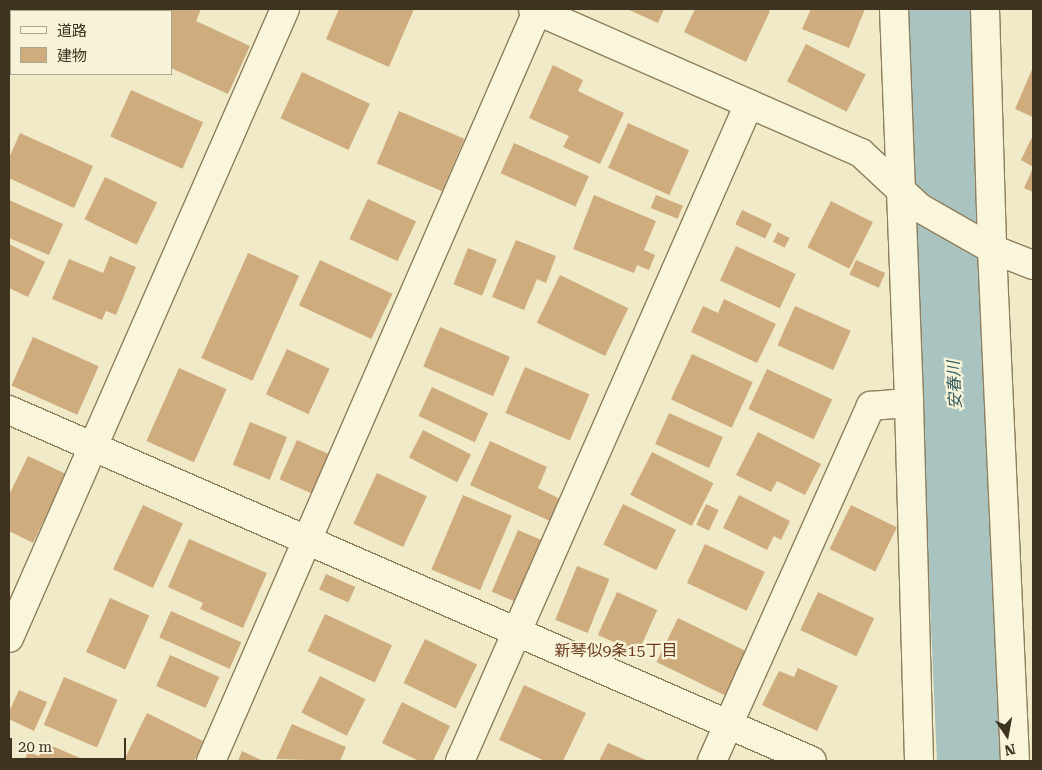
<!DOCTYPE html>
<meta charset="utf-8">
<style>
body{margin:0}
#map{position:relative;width:1042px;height:770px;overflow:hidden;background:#f0eac8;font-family:"Roboto Serif","Noto Sans JP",serif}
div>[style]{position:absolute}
.river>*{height:70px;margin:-35px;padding:0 35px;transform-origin:35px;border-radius:35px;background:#a9c4c0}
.building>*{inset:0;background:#cfac7d;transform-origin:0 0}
.roads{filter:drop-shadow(1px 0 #8d7e5c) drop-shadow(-1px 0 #8d7e5c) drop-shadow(0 1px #8d7e5c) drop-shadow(0 -1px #8d7e5c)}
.minor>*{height:28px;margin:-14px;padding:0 14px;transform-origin:14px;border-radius:14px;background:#faf6dc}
span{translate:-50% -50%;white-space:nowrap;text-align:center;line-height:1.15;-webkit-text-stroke:4.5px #f7f3d8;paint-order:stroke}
.water-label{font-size:16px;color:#2f595d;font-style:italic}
.neighbourhood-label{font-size:16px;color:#6b3a1e}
.frame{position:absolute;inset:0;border:10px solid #3d3320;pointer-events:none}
.legend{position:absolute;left:10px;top:10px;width:162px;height:65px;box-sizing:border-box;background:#f7f3d8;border:1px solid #ada68e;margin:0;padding:6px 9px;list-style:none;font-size:15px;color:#3d3320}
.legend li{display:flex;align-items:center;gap:10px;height:25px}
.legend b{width:25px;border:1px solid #ada68e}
.north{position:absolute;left:982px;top:710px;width:50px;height:50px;-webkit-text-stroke:4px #f7f3d8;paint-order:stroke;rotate:168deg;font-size:14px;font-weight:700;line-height:20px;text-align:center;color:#3d3320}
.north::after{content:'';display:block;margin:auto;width:18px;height:22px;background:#3d3320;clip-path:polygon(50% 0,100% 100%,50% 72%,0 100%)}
.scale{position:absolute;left:10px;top:738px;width:116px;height:22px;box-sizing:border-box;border:2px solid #3d3320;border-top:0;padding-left:6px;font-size:15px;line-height:18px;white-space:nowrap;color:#3d3320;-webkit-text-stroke:4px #f7f3d8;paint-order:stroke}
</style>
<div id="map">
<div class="river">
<div style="left:939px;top:9px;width:753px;rotate:87.49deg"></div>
</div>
<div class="building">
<div style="left:76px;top:9px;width:78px;height:2px"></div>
<div style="clip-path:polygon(167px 9px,201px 9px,196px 21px,250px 46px,228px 94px,171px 68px,171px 11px,166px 11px)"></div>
<div style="clip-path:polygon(339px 9px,414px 9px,389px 67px,326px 39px)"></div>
<div style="clip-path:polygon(627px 9px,664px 9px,658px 23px)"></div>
<div style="clip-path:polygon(695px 9px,766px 9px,770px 11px,746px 62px,684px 32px)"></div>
<div style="clip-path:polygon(811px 9px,865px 9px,849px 48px,802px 29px)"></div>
<div style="left:806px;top:44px;width:67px;height:42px;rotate:27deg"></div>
<div style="clip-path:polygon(553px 65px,583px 80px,578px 91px,624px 113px,600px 164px,563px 147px,569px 136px,529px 118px)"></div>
<div style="clip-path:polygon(1033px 67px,1033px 117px,1015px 109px)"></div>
<div style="left:302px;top:72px;width:75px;height:51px;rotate:25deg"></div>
<div style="left:131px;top:90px;width:79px;height:51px;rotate:24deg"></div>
<div style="left:399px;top:111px;width:71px;height:57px;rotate:23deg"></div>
<div style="left:628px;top:123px;width:67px;height:49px;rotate:24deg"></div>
<div style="clip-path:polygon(20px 133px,93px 166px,74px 208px,9px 178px,9px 158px)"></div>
<div style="clip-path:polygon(1033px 135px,1033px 167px,1021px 160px)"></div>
<div style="left:514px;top:143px;width:82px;height:33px;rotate:24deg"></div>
<div style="clip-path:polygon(1033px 168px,1033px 192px,1024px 188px)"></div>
<div style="left:105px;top:177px;width:58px;height:47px;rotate:26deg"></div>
<div style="clip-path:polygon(594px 195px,656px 221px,644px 250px,655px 255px,649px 270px,637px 265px,634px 273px,573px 249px)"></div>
<div style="left:656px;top:195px;width:29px;height:14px;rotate:22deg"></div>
<div style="left:368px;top:199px;width:53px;height:44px;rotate:25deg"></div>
<div style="clip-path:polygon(9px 200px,63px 224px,49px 255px,9px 238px)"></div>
<div style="left:831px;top:201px;width:47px;height:52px;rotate:27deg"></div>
<div style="left:742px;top:210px;width:33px;height:16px;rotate:25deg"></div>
<div style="left:778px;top:232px;width:13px;height:11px;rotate:27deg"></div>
<div style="clip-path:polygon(516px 240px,556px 256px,546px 283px,537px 279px,524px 310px,492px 297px)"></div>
<div style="clip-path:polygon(9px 244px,45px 262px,28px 297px,9px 288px)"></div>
<div style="left:736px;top:246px;width:66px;height:38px;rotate:25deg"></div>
<div style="left:468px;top:248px;width:31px;height:39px;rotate:22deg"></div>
<div style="left:248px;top:253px;width:56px;height:115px;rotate:24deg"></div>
<div style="clip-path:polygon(110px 256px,136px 267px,116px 315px,106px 311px,102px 320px,52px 299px,69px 259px,103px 273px)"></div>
<div style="left:320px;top:260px;width:80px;height:50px;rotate:25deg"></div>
<div style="left:856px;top:260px;width:32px;height:16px;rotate:24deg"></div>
<div style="left:560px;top:275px;width:76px;height:53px;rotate:26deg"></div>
<div style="clip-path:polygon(724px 299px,776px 324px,757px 363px,691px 332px,703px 306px,718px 313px)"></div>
<div style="left:795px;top:306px;width:61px;height:43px;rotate:24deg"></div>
<div style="left:440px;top:327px;width:76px;height:43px;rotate:23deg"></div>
<div style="left:33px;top:337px;width:72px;height:53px;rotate:24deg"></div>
<div style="left:287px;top:349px;width:47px;height:50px;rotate:25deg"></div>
<div style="left:692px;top:354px;width:67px;height:50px;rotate:25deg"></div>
<div style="left:525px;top:367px;width:70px;height:50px;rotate:23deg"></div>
<div style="left:179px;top:368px;width:52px;height:80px;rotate:24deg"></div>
<div style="left:767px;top:369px;width:72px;height:44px;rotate:25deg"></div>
<div style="left:432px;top:387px;width:62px;height:32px;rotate:25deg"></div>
<div style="left:669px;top:413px;width:59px;height:34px;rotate:24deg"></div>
<div style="left:250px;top:422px;width:40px;height:46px;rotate:22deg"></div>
<div style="left:423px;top:430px;width:54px;height:31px;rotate:27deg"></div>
<div style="clip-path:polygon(758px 432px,821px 464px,805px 495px,777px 481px,771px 492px,736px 475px)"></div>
<div style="left:297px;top:440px;width:37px;height:43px;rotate:24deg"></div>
<div style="clip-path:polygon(490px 441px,547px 467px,538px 488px,560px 499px,550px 521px,470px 485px)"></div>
<div style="left:652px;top:452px;width:69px;height:48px;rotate:27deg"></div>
<div style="clip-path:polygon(28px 456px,66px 474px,33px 543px,9px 531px,9px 495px)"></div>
<div style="left:377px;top:473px;width:55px;height:56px;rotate:25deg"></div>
<div style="left:463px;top:495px;width:53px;height:81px;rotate:23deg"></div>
<div style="clip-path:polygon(739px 495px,790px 521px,781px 540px,774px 536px,767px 550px,723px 528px)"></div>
<div style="left:623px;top:504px;width:59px;height:45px;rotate:26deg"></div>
<div style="left:706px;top:504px;width:14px;height:23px;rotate:25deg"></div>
<div style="left:143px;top:505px;width:44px;height:71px;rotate:25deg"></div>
<div style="left:851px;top:505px;width:51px;height:49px;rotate:26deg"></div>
<div style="left:518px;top:530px;width:33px;height:67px;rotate:23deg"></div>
<div style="clip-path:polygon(189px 539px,267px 573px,243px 628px,200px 609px,203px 603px,168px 587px)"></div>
<div style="left:705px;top:544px;width:66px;height:43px;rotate:25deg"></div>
<div style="left:577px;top:566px;width:35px;height:58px;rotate:22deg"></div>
<div style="left:326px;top:574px;width:32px;height:17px;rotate:24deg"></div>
<div style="left:617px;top:592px;width:44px;height:47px;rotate:24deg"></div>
<div style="left:818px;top:592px;width:62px;height:42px;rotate:25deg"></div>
<div style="left:110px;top:598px;width:43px;height:59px;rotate:24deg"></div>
<div style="left:171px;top:611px;width:77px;height:29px;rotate:24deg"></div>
<div style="left:325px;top:614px;width:74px;height:41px;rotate:25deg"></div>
<div style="left:678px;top:618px;width:76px;height:49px;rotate:26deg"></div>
<div style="left:425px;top:639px;width:58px;height:49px;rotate:26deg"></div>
<div style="left:170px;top:655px;width:54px;height:34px;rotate:24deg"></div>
<div style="clip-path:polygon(798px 668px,838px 686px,817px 731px,762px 705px,779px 671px,794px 677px)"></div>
<div style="left:320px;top:676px;width:51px;height:41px;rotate:27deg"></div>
<div style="left:64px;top:677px;width:58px;height:52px;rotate:23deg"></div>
<div style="clip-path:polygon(524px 685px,586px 713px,563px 761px,545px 761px,499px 740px)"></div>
<div style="clip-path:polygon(19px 690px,47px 702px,34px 731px,9px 719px,9px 712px)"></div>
<div style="clip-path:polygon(402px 702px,450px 726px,433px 761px,419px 761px,382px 743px)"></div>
<div style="clip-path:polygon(147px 713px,203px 741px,194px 761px,124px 760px)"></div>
<div style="clip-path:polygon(292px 724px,346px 747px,340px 761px,276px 759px)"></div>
<div style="clip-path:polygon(45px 743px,87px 761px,24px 761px,28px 752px,39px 756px)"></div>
<div style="clip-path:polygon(608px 743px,648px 761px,599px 761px)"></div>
<div style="clip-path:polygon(242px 751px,263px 761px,238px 761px)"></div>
</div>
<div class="roads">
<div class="minor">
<div style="left:533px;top:9px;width:358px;rotate:23.7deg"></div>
<div style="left:861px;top:153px;width:81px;rotate:43deg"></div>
<div style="left:920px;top:208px;width:83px;rotate:29.7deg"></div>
<div style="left:992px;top:249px;width:44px;rotate:21.3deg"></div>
<div style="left:894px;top:9px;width:394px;rotate:87.8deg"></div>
<div style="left:909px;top:403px;width:358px;rotate:88.4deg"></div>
<div style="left:985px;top:9px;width:240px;rotate:88.3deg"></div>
<div style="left:992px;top:249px;width:513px;rotate:87.43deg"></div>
<div style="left:28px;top:11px;width:2px;rotate:-63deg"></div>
<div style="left:9px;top:54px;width:5px;rotate:-68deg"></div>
<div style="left:9px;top:410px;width:876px;rotate:23.61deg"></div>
<div style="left:9px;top:638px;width:687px;rotate:-66.31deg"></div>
<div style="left:211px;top:761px;width:820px;rotate:-66.5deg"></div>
<div style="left:460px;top:761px;width:718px;rotate:-66.26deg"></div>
<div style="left:712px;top:761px;width:389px;rotate:-65.9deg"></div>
<div style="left:871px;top:406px;width:38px;rotate:-5deg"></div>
</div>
</div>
<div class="water-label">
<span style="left:955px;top:385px;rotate:-93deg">安春川</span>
</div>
<div class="neighbourhood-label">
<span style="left:616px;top:651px">新琴似9条15丁目</span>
</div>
<div class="frame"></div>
<ul class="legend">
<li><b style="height:6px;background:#faf6dc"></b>道路</li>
<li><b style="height:14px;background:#cfac7d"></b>建物</li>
</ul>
<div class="north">N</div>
<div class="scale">20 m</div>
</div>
